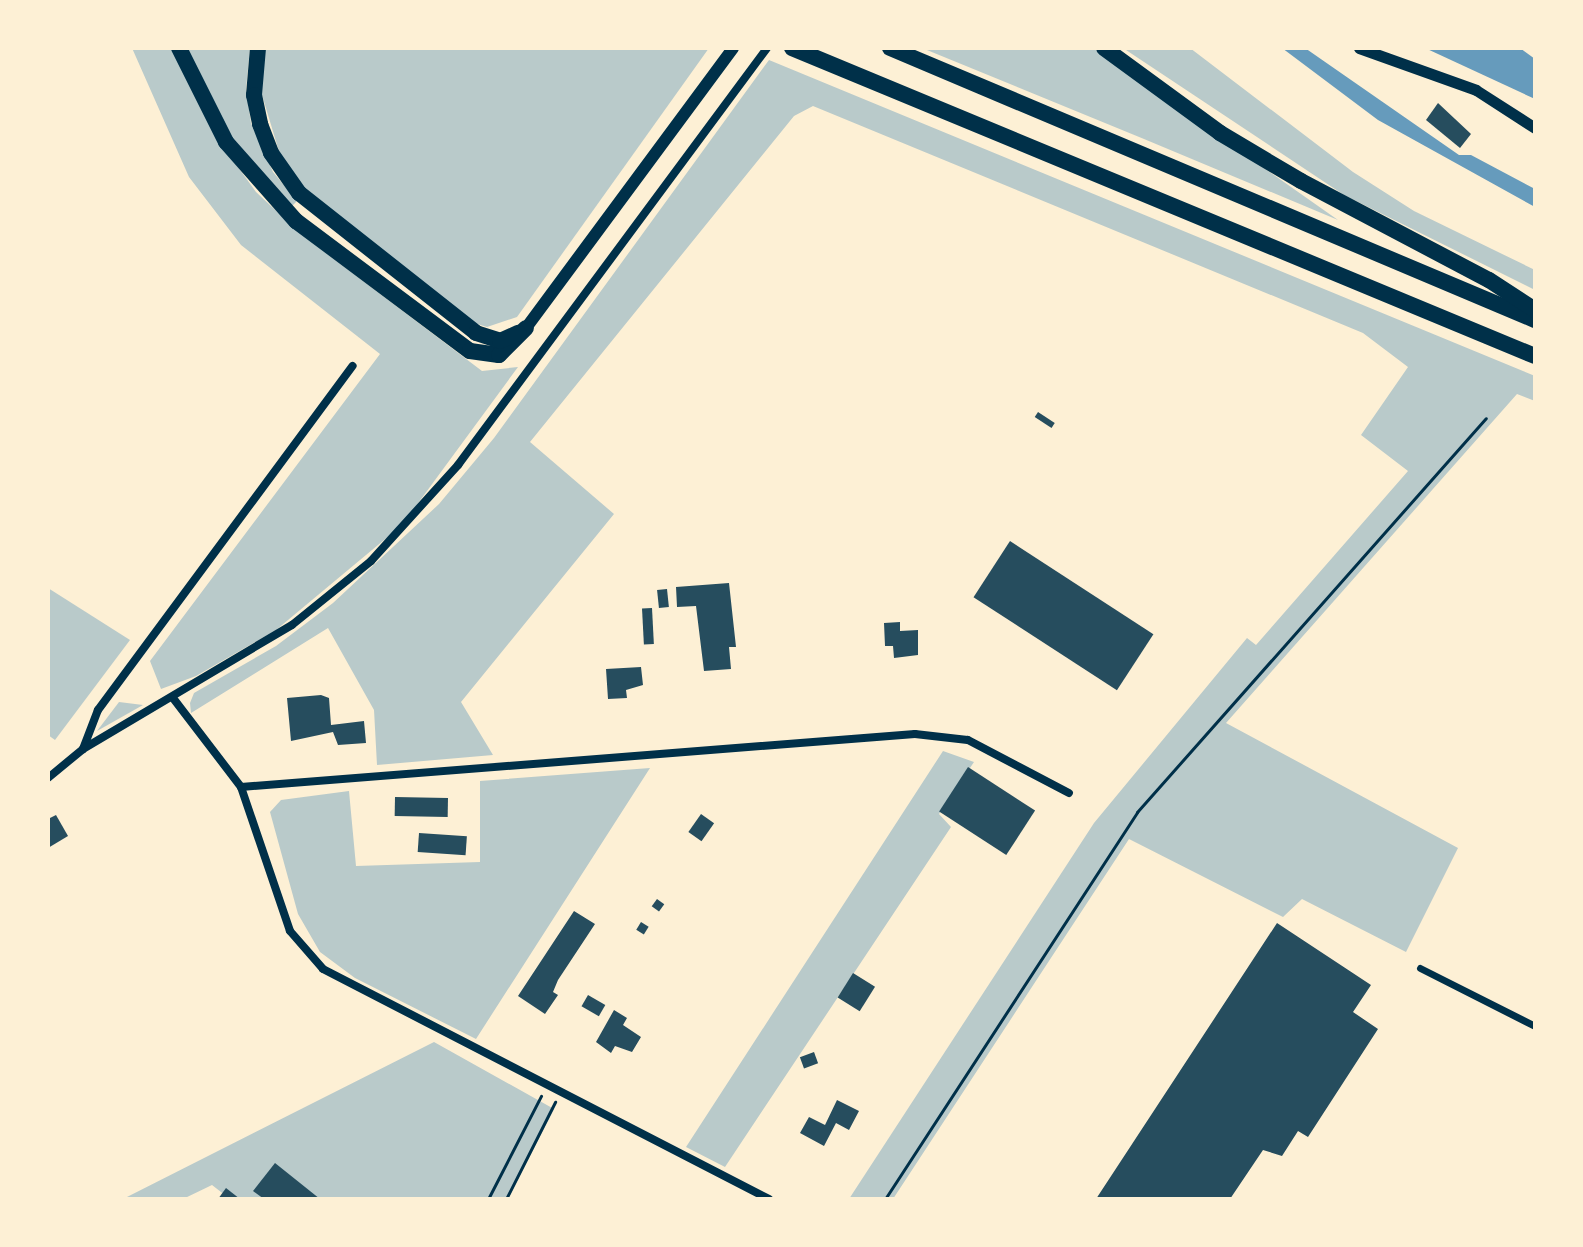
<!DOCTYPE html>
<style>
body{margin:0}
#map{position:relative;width:1583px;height:1247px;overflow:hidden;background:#fdf0d5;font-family:"Noto Serif",serif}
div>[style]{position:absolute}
.green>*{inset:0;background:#b9caca}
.water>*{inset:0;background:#669bbc}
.building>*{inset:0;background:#264d5e;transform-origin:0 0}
.path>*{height:3px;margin:-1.5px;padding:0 1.5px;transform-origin:1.5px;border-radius:1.5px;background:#003049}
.pedestrian>*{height:7px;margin:-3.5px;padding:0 3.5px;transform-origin:3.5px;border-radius:3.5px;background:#003049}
.minor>*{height:8px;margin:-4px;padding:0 4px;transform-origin:4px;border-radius:4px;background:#003049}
.tertiary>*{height:11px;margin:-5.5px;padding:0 5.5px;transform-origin:5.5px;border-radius:5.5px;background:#003049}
.secondary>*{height:12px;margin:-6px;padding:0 6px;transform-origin:6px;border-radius:6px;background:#003049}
.motorway>*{height:16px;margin:-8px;padding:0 8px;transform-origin:8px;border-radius:8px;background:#003049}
span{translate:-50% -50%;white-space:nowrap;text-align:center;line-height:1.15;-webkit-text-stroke:8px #fdf0d5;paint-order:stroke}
.frame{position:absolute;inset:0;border:50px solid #fdf0d5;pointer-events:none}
</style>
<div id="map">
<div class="green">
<div style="clip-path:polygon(132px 48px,173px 48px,222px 145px,256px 192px,301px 234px,482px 371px,518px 367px,402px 525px,276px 630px,196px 676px,161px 689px,150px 661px,380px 354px,241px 245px,189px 177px)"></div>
<div style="clip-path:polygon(185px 48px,250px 48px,246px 89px,251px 123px,273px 172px,297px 201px,290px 208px,228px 133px)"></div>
<div style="clip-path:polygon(265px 48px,709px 48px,517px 317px,487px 327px,474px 323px,316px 202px,281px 158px,259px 85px)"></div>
<div style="clip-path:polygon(922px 48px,1093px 48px,1338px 220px,1144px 139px)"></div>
<div style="clip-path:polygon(1123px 48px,1190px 48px,1353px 172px,1414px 211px,1535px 270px,1535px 290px,1344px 195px)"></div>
<div style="clip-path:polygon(769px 60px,1535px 376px,1535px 401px,1517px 394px,1226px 723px,1458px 848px,1406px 952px,1302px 899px,1283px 917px,1129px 839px,893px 1199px,849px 1199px,1094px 823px,1247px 638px,1256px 645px,1408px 471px,1361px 435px,1408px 367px,1363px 333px,813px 106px,794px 116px,530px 442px,614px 514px,461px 702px,493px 755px,377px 765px,374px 710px,328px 628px,191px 713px,190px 703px,194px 693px,276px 646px,333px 603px,439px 504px,494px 438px)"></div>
<div style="clip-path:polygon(48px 588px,130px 640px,55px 740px,48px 735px)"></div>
<div style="clip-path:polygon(119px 702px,143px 705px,97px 731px)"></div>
<div style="clip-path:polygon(943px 751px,974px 762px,939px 814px,951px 827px,725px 1167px,686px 1147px)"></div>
<div style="clip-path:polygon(650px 768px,476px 1039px,355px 978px,320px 952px,298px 914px,270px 812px,281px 800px,349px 791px,356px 866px,480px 862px,480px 781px)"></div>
<div style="clip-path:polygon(434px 1042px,554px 1109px,508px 1199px,230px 1199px,212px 1185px,183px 1199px,123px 1199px)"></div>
</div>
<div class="water">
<div style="clip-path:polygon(1282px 48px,1305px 48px,1459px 155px,1471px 155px,1535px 189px,1535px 207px,1378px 120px)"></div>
<div style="clip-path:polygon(1425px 48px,1520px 48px,1535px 59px,1535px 99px)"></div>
</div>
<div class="building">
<div style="clip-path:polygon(1438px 103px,1471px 134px,1460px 148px,1426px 120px)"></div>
<div style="left:1038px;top:412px;width:20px;height:6px;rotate:33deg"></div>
<div style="left:1010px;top:541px;width:171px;height:67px;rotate:33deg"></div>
<div style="clip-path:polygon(729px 583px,736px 647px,729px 647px,731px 669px,704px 671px,696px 606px,677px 607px,676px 587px)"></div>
<div style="left:667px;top:589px;width:18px;height:10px;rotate:84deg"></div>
<div style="left:652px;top:608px;width:36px;height:10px;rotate:87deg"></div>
<div style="clip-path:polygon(900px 622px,900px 631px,918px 630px,918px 655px,894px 658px,893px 646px,885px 646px,884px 623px)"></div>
<div style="clip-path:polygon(641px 667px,643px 685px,626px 690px,627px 698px,608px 699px,606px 669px)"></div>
<div style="clip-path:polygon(321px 695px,329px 698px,331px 725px,364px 721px,366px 743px,338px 745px,333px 732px,291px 741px,287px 698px)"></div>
<div style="left:968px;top:767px;width:80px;height:53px;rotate:33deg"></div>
<div style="left:395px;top:797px;width:53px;height:19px;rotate:1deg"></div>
<div style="left:701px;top:814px;width:16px;height:22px;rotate:35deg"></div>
<div style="clip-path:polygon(56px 815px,68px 836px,48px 848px,48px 819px)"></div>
<div style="left:419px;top:833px;width:48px;height:19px;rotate:4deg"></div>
<div style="left:657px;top:899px;width:9px;height:9px;rotate:36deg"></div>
<div style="clip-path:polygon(574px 911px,595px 924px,558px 980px,553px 992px,558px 995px,545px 1014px,518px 996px)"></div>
<div style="left:641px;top:922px;width:9px;height:9px;rotate:32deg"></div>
<div style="clip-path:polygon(1277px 923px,1371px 985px,1353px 1012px,1378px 1029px,1308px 1137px,1298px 1131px,1282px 1156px,1263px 1150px,1230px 1199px,1096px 1199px)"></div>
<div style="left:853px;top:973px;width:26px;height:29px;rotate:32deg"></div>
<div style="left:588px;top:995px;width:20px;height:13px;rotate:30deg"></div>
<div style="clip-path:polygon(614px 1010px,627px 1018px,623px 1025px,641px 1037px,632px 1052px,615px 1046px,611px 1053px,596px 1042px)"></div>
<div style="left:814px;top:1052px;width:12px;height:15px;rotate:70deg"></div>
<div style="clip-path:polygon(837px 1100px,859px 1111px,849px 1130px,836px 1123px,824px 1146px,800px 1133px,809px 1117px,825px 1125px)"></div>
<div style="clip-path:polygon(275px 1163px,320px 1199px,264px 1199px,253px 1191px)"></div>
<div style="clip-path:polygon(226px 1188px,240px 1199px,218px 1199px)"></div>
</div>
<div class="path">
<div style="left:488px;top:1199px;width:116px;rotate:-62.8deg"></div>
<div style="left:506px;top:1199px;width:109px;rotate:-63.2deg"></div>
<div style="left:885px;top:1199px;width:462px;rotate:-56.9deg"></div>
<div style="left:1137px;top:812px;width:526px;rotate:-48.47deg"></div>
</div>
<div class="pedestrian">
<div style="left:1420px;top:968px;width:129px;rotate:26.8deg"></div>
</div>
<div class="minor">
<div style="left:173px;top:698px;width:112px;rotate:52.6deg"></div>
<div style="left:241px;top:787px;width:152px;rotate:71.2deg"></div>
<div style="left:290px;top:931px;width:50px;rotate:49deg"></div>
<div style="left:323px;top:969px;width:502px;rotate:27.28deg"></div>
<div style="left:83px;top:749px;width:42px;rotate:-69deg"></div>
<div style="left:98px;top:710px;width:428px;rotate:-53.5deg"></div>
<div style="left:48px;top:778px;width:45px;rotate:-39.6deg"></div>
<div style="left:83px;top:749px;width:243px;rotate:-30.7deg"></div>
<div style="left:292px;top:625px;width:102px;rotate:-39deg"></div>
<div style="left:371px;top:561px;width:130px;rotate:-47.8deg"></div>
<div style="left:458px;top:465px;width:519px;rotate:-53.46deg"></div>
<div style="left:241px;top:787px;width:676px;rotate:-4.5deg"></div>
<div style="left:915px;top:734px;width:53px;rotate:6.5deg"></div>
<div style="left:968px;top:740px;width:114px;rotate:27.7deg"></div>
</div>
<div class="tertiary">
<div style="left:1359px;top:48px;width:124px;rotate:19.7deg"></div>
<div style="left:1476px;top:90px;width:70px;rotate:32.8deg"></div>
</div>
<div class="secondary">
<div style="left:526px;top:328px;width:348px;rotate:-53.5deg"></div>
</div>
<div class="motorway">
<div style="left:179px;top:48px;width:105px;rotate:63.4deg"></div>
<div style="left:226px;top:142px;width:106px;rotate:48.5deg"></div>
<div style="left:296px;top:221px;width:217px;rotate:36.8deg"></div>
<div style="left:470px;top:351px;width:29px;rotate:8deg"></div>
<div style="left:499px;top:355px;width:38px;rotate:-45deg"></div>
<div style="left:258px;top:48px;width:47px;rotate:94.9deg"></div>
<div style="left:254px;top:95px;width:30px;rotate:78deg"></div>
<div style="left:260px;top:124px;width:31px;rotate:69deg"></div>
<div style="left:271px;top:153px;width:49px;rotate:55deg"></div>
<div style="left:299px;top:193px;width:226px;rotate:38.3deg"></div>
<div style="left:476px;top:333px;width:25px;rotate:18deg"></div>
<div style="left:500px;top:341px;width:20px;rotate:-24deg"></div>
<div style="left:792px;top:48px;width:804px;rotate:22.52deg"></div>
<div style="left:890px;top:48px;width:700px;rotate:22.87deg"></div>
<div style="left:1104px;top:48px;width:144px;rotate:36.2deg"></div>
<div style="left:1220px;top:133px;width:94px;rotate:30.7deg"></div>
<div style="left:1301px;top:181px;width:212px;rotate:27.8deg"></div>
<div style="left:1489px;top:280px;width:55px;rotate:33.1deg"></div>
</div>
<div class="frame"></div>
</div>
